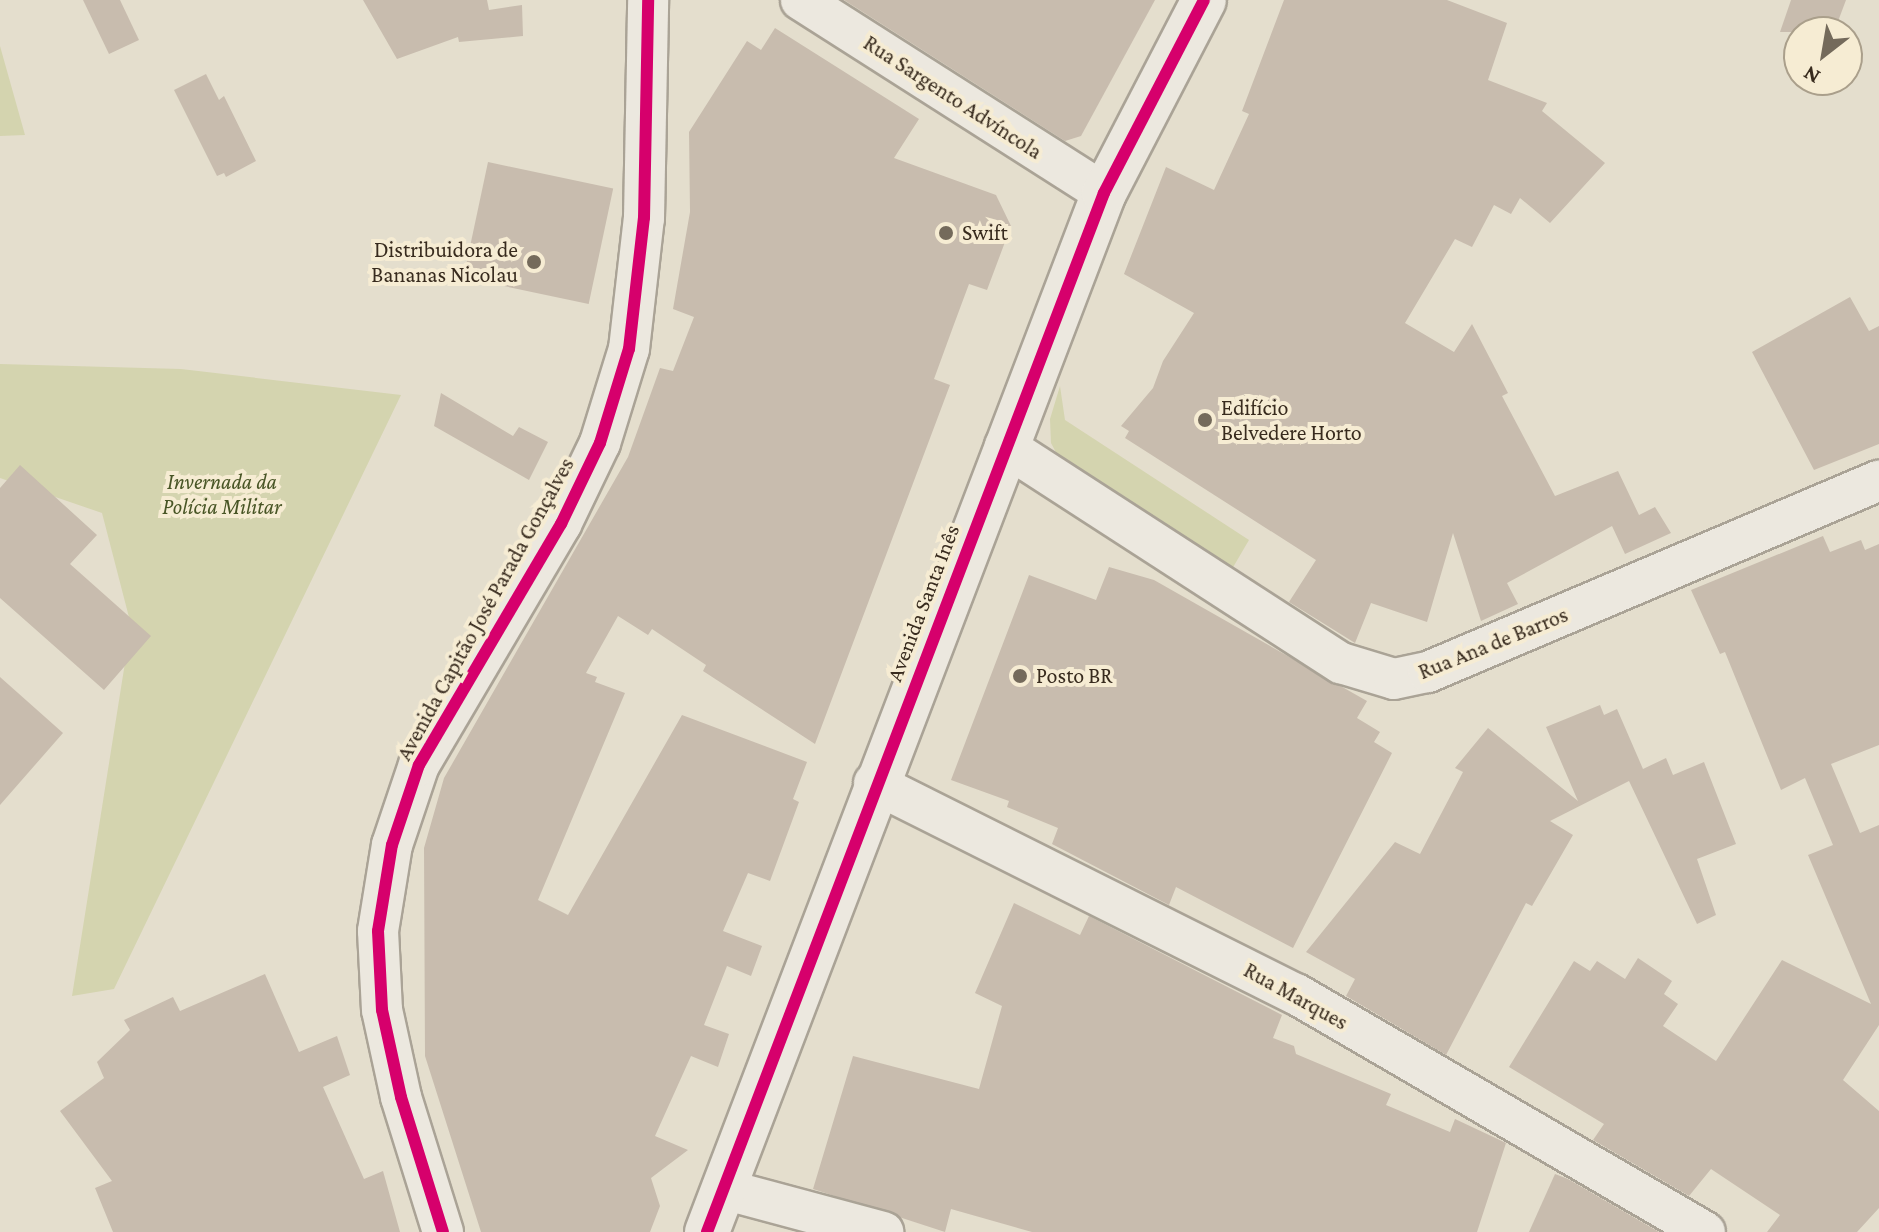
<!DOCTYPE html>
<meta charset="utf-8">
<style>
body{margin:0}
#map{position:relative;width:1879px;height:1232px;overflow:hidden;background:#e4decd;font-family:"Crimson Pro",serif}
div>[style]{position:absolute}
.green>*{inset:0;background:#d4d4af}
.building>*{inset:0;background:#c8bcae;transform-origin:0 0}
.roads{filter:drop-shadow(2px 0 #aaa396) drop-shadow(-2px 0 #aaa396) drop-shadow(0 2px #aaa396) drop-shadow(0 -2px #aaa396)}
.street>*{height:40px;margin:-20px;padding:0 20px;transform-origin:20px;border-radius:20px;background:#ece8df}
.secondary>*{height:44px;margin:-22px;padding:0 22px;transform-origin:22px;border-radius:22px;background:#ece8df}
.cycleway>*{height:12px;margin:-6px;padding:0 6px;transform-origin:6px;border-radius:6px;background:#d6006c}
.dots>*{width:22px;height:22px;translate:-50% -50%;box-sizing:border-box;border:4px solid #f6ecd3;border-radius:50%}
span{translate:-50% -50%;white-space:nowrap;text-align:center;line-height:1.15;-webkit-text-stroke:8px #f6ecd3;paint-order:stroke}
.street-label{font-size:22px;color:#382b1e}
.poi-label{font-size:22px;color:#382b1e}
.left{translate:0 -50%;text-align:left}
.right{translate:-100% -50%;text-align:right}
.park-label{font-size:22px;color:#485525;font-style:italic}
.north{position:absolute;left:1783px;top:16px;width:80px;height:80px;box-sizing:border-box;background:#f6ecd3;border:2px solid #aa9f8b;border-radius:50%;rotate:211deg;font-size:22px;font-weight:700;line-height:32px;text-align:center;color:#382b1e}
.north::after{content:'';display:block;margin:auto;width:28px;height:36px;background:#746a5b;clip-path:polygon(50% 0,100% 100%,50% 72%,0 100%)}
</style>
<div id="map">
<div class="green">
<div style="clip-path:polygon(0 46px,25px 135px,0 136px)"></div>
<div style="clip-path:polygon(0 364px,181px 369px,401px 395px,114px 989px,72px 996px,131px 625px,102px 513px,0 478px)"></div>
<div style="clip-path:polygon(1060px 386px,1065px 420px,1249px 540px,1232px 569px,1059px 458px,1051px 443px,1050px 419px)"></div>
</div>
<div class="building">
<div style="clip-path:polygon(83px 0,120px 0,139px 40px,109px 54px)"></div>
<div style="clip-path:polygon(363px 0,487px 0,489px 10px,522px 5px,523px 36px,459px 42px,458px 37px,397px 59px)"></div>
<div style="clip-path:polygon(844px 0,1155px 0,1081px 136px,1065px 141px)"></div>
<div style="clip-path:polygon(1284px 0,1447px 0,1507px 23px,1488px 80px,1547px 103px,1542px 111px,1605px 163px,1550px 223px,1520px 198px,1511px 214px,1494px 205px,1472px 247px,1455px 239px,1405px 323px,1454px 352px,1472px 324px,1508px 393px,1502px 396px,1555px 496px,1618px 471px,1639px 515px,1655px 507px,1671px 533px,1625px 554px,1612px 526px,1507px 583px,1518px 604px,1481px 621px,1453px 533px,1427px 622px,1371px 603px,1355px 643px,1289px 602px,1316px 560px,1125px 438px,1129px 431px,1121px 426px,1153px 388px,1163px 361px,1194px 313px,1124px 274px,1166px 167px,1214px 190px,1249px 114px,1242px 111px)"></div>
<div style="clip-path:polygon(1791px 0,1846px 0,1834px 32px,1780px 32px)"></div>
<div style="clip-path:polygon(775px 28px,919px 119px,894px 158px,996px 195px,1011px 226px,987px 290px,969px 284px,953px 327px,934px 379px,950px 385px,815px 744px,703px 671px,706px 665px,652px 629px,648px 635px,618px 616px,586px 673px,597px 677px,595px 682px,625px 693px,538px 900px,568px 915px,682px 715px,807px 762px,793px 799px,799px 802px,770px 881px,748px 873px,723px 931px,762px 946px,751px 976px,727px 966px,704px 1025px,729px 1034px,718px 1067px,691px 1056px,655px 1136px,688px 1150px,651px 1178px,660px 1206px,650px 1232px,481px 1232px,425px 1056px,424px 848px,444px 778px,628px 457px,660px 368px,673px 371px,694px 317px,673px 309px,690px 212px,689px 132px,747px 41px,761px 50px)"></div>
<div style="clip-path:polygon(206px 74px,219px 100px,224px 96px,256px 161px,226px 177px,224px 173px,217px 176px,174px 90px)"></div>
<div style="left:488px;top:162px;width:128px;height:118px;rotate:12deg"></div>
<div style="clip-path:polygon(1850px 297px,1869px 331px,1879px 326px,1879px 444px,1814px 470px,1752px 352px)"></div>
<div style="clip-path:polygon(441px 393px,513px 436px,519px 427px,548px 442px,529px 480px,434px 426px)"></div>
<div style="clip-path:polygon(20px 465px,97px 535px,70px 564px,151px 636px,104px 690px,0 598px,0 488px)"></div>
<div style="clip-path:polygon(1823px 536px,1830px 552px,1861px 540px,1865px 550px,1879px 544px,1879px 745px,1831px 764px,1860px 833px,1879px 825px,1879px 1025px,1843px 1080px,1879px 1111px,1879px 1208px,1857px 1232px,1767px 1232px,1780px 1215px,1711px 1169px,1689px 1196px,1593px 1140px,1604px 1124px,1509px 1067px,1574px 961px,1590px 971px,1597px 961px,1625px 979px,1638px 958px,1672px 981px,1664px 994px,1678px 1004px,1663px 1026px,1716px 1061px,1782px 960px,1871px 1004px,1808px 855px,1833px 845px,1805px 778px,1781px 790px,1725px 652px,1720px 654px,1691px 590px)"></div>
<div style="clip-path:polygon(1109px 567px,1154px 580px,1367px 701px,1357px 718px,1380px 732px,1374px 742px,1392px 753px,1293px 948px,1176px 887px,1169px 905px,1052px 844px,1058px 828px,1007px 807px,1009px 801px,951px 780px,1029px 575px,1096px 600px)"></div>
<div style="clip-path:polygon(0 677px,63px 733px,0 805px)"></div>
<div style="clip-path:polygon(1600px 705px,1604px 715px,1617px 709px,1643px 769px,1666px 758px,1673px 775px,1704px 762px,1736px 844px,1697px 859px,1716px 915px,1697px 924px,1629px 781px,1550px 821px,1573px 835px,1532px 906px,1526px 903px,1446px 1055px,1346px 996px,1355px 979px,1306px 952px,1395px 842px,1420px 854px,1463px 772px,1455px 768px,1488px 728px,1578px 801px,1546px 727px)"></div>
<div style="clip-path:polygon(1014px 903px,1080px 935px,1089px 916px,1282px 1015px,1273px 1038px,1294px 1046px,1296px 1054px,1391px 1094px,1386px 1105px,1450px 1132px,1455px 1119px,1506px 1143px,1477px 1232px,1032px 1232px,951px 1209px,945px 1232px,813px 1189px,853px 1056px,979px 1089px,1002px 1006px,975px 993px)"></div>
<div style="clip-path:polygon(265px 974px,299px 1052px,337px 1036px,350px 1075px,323px 1087px,364px 1179px,383px 1171px,400px 1232px,113px 1232px,95px 1188px,112px 1181px,60px 1111px,104px 1078px,97px 1062px,130px 1030px,124px 1020px,173px 997px,180px 1011px)"></div>
<div style="clip-path:polygon(1555px 1174px,1568px 1179px,1659px 1232px,1529px 1232px)"></div>
</div>
<div class="roads">
<div class="street">
<div style="left:801px;top:0;width:359px;rotate:32.5deg"></div>
<div style="left:1005px;top:446px;width:400px;rotate:32.9deg"></div>
<div style="left:1341px;top:663px;width:55px;rotate:16.8deg"></div>
<div style="left:1394px;top:679px;width:35px;rotate:-12deg"></div>
<div style="left:1428px;top:672px;width:490px;rotate:-23deg"></div>
<div style="left:874px;top:783px;width:472px;rotate:26.6deg"></div>
<div style="left:1296px;top:994px;width:473px;rotate:30.2deg"></div>
<div style="left:723px;top:1189px;width:166px;rotate:15deg"></div>
<div style="left:443px;top:1232px;width:141px;rotate:-107.3deg"></div>
<div style="left:401px;top:1097px;width:89px;rotate:-102.3deg"></div>
<div style="left:382px;top:1010px;width:79px;rotate:-92.9deg"></div>
<div style="left:378px;top:931px;width:87px;rotate:-80.8deg"></div>
<div style="left:392px;top:845px;width:84px;rotate:-71.4deg"></div>
<div style="left:419px;top:765px;width:280px;rotate:-59.5deg"></div>
<div style="left:561px;top:524px;width:90px;rotate:-64.3deg"></div>
<div style="left:600px;top:443px;width:98px;rotate:-72.9deg"></div>
<div style="left:629px;top:349px;width:132px;rotate:-83.5deg"></div>
<div style="left:644px;top:218px;width:218px;rotate:-88.9deg"></div>
</div>
<div class="secondary">
<div style="left:707px;top:1232px;width:1112px;rotate:-69.09deg"></div>
<div style="left:1104px;top:193px;width:217px;rotate:-62.6deg"></div>
</div>
</div>
<div class="cycleway">
<div style="left:443px;top:1232px;width:141px;rotate:-107.3deg"></div>
<div style="left:401px;top:1097px;width:89px;rotate:-102.3deg"></div>
<div style="left:382px;top:1010px;width:79px;rotate:-92.9deg"></div>
<div style="left:378px;top:931px;width:87px;rotate:-80.8deg"></div>
<div style="left:392px;top:845px;width:84px;rotate:-71.4deg"></div>
<div style="left:419px;top:765px;width:280px;rotate:-59.5deg"></div>
<div style="left:561px;top:524px;width:90px;rotate:-64.3deg"></div>
<div style="left:600px;top:443px;width:98px;rotate:-72.9deg"></div>
<div style="left:629px;top:349px;width:132px;rotate:-83.5deg"></div>
<div style="left:644px;top:218px;width:218px;rotate:-88.9deg"></div>
<div style="left:707px;top:1232px;width:1112px;rotate:-69.09deg"></div>
<div style="left:1104px;top:193px;width:217px;rotate:-62.6deg"></div>
</div>
<div class="dots">
<div style="left:946px;top:233px;background:#746a5b"></div>
<div style="left:534px;top:262px;background:#746a5b"></div>
<div style="left:1205px;top:420px;background:#746a5b"></div>
<div style="left:1020px;top:676px;background:#746a5b"></div>
</div>
<div class="street-label">
<span style="left:953px;top:97px;rotate:33deg">Rua Sargento Advíncola</span>
<span style="left:923px;top:603px;rotate:-69deg">Avenida Santa Inês</span>
<span style="left:485px;top:609px;rotate:-61deg">Avenida Capitão José Parada Gonçalves</span>
<span style="left:1493px;top:643px;rotate:-22deg">Rua Ana de Barros</span>
<span style="left:1296px;top:996px;rotate:29deg">Rua Marques</span>
</div>
<div class="poi-label">
<span class="left" style="left:962px;top:233px">Swift</span>
<span class="right" style="left:518px;top:262px">Distribuidora de<br>Bananas Nicolau</span>
<span class="left" style="left:1221px;top:420px">Edifício<br>Belvedere Horto</span>
<span class="left" style="left:1036px;top:676px">Posto BR</span>
</div>
<div class="park-label">
<span style="left:222px;top:494px">Invernada da<br>Polícia Militar</span>
</div>
<div class="north">N</div>
</div>
